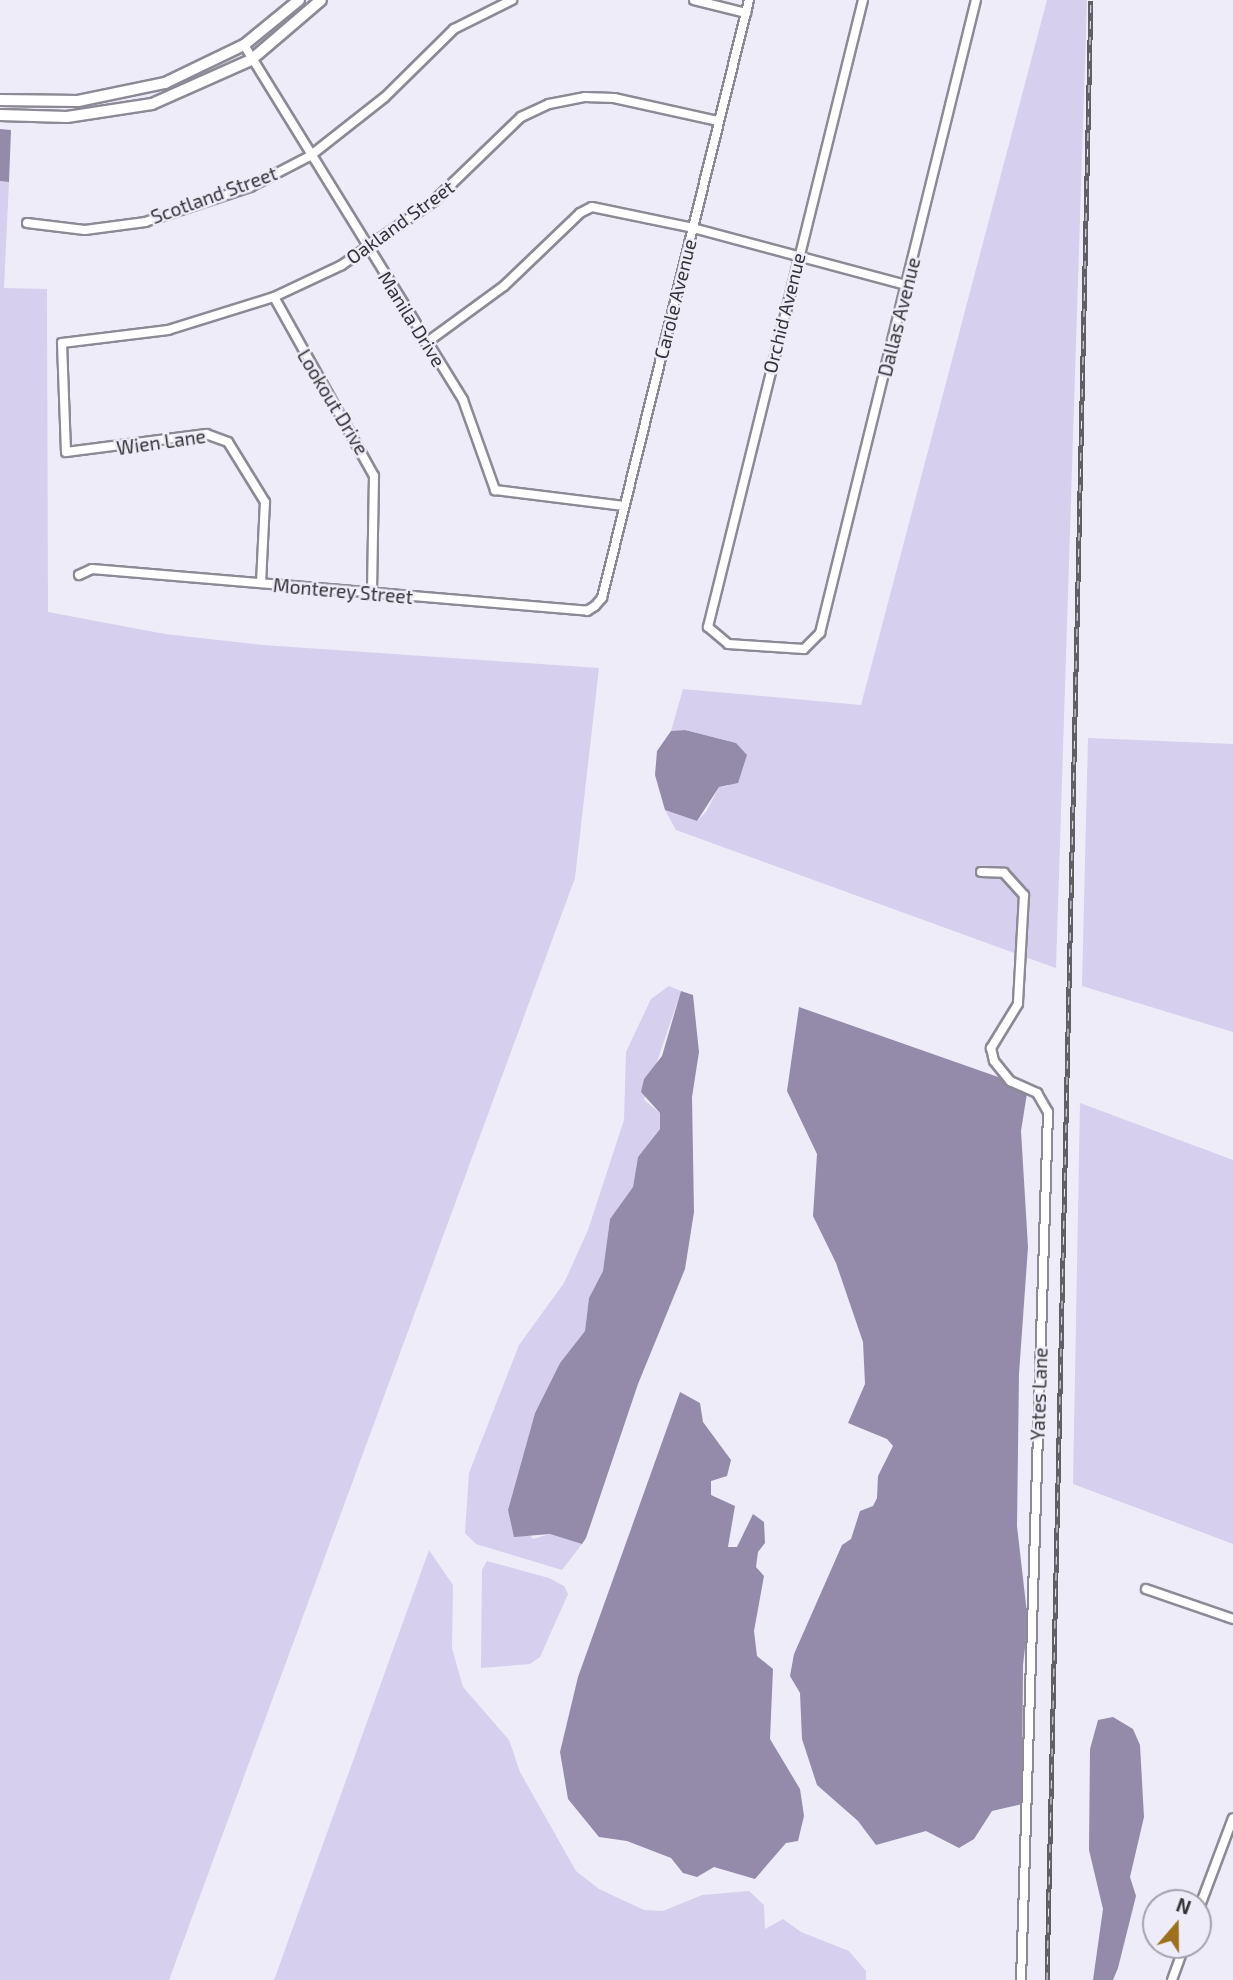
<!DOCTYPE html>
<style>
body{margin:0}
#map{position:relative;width:1233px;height:1980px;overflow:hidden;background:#efecf9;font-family:"Exo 2",sans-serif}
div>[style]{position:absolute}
.green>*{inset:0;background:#d6cfed}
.water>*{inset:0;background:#938ba9}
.roads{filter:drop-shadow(2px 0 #8d8a96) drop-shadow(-2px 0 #8d8a96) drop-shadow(0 2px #8d8a96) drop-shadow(0 -2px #8d8a96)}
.minor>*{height:8px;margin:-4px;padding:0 4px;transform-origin:4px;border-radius:4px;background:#fff}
.secondary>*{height:10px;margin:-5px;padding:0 5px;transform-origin:5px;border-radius:5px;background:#fff}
.rail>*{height:5px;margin-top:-2.5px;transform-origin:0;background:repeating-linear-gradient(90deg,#efecf9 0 8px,#615f66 0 16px);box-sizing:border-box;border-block:2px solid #615f66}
span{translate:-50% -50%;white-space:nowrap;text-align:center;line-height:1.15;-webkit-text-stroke:5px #efecf9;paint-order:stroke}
.street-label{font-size:19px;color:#343237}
.north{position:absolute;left:1142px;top:1889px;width:70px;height:70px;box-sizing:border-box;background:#efecf9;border:2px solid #a4a2ab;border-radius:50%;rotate:20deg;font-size:19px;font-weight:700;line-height:28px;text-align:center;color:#343237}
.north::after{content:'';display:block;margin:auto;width:24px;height:32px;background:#9b701f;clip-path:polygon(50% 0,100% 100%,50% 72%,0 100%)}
</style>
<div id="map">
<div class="green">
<div style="clip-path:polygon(1047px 0,1087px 0,1056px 968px,1025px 957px,1028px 895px,1004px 869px,978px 867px,976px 876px,1002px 878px,1020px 897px,1017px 954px,676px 830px,665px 810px,697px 821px,706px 812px,719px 787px,728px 786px,736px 743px,685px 730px,671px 731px,683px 689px,861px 705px)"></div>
<div style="clip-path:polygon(0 181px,9px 182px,4px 288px,47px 289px,48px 612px,165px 634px,263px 645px,599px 668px,575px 878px,169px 1980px,0 1980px)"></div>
<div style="clip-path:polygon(1088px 738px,1233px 744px,1233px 1032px,1082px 986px)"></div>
<div style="clip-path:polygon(669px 986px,681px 991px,644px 1100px,660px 1113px,660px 1129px,638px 1157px,633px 1187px,610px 1219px,603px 1271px,589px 1298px,585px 1331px,560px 1363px,535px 1413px,508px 1510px,533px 1539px,550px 1534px,582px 1544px,562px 1570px,476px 1544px,465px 1533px,469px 1473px,519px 1345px,564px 1283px,588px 1230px,624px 1120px,626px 1052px,651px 999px)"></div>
<div style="clip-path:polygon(1080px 1103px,1233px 1160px,1233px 1544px,1073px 1484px)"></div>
<div style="clip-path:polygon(429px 1550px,453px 1585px,452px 1648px,463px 1687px,509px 1740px,520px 1772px,576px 1871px,599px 1889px,644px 1910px,663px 1911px,702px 1895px,749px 1891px,764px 1905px,765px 1929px,783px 1919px,801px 1932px,849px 1951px,866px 1971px,866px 1980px,274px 1980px)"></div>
<div style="clip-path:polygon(487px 1561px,549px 1578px,564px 1586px,568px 1594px,540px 1657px,530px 1664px,481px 1668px,482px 1570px)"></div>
</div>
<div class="water">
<div style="clip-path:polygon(0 129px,11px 130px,9px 182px,0 181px)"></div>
<div style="clip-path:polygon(685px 730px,736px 743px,747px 755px,738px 783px,719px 787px,697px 821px,665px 810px,655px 775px,657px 751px,671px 731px)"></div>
<div style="clip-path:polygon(681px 991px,693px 995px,699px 1052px,692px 1097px,694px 1212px,685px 1269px,638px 1384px,586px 1538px,582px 1544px,550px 1534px,514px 1537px,508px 1510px,535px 1413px,560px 1363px,585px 1331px,589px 1298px,603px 1271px,610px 1219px,633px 1187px,638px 1157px,660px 1129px,660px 1113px,641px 1092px,644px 1079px,662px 1056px)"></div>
<div style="clip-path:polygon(799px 1007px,1001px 1078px,1027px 1093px,1021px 1131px,1028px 1247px,1019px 1374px,1017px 1526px,1028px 1622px,1023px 1665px,1022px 1804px,992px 1811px,974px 1839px,959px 1848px,926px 1831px,876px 1845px,858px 1821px,817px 1785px,802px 1739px,800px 1693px,790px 1676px,794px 1654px,842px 1545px,851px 1539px,860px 1511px,873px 1506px,877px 1498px,878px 1476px,893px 1446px,887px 1439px,848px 1423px,865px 1384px,863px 1342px,836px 1263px,813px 1216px,817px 1154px,787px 1091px)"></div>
<div style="clip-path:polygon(680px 1392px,700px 1403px,703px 1422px,731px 1460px,727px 1476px,711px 1481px,711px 1495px,735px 1506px,728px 1547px,737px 1547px,753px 1514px,764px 1522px,765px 1543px,758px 1552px,756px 1567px,764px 1576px,754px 1631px,757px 1656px,773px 1669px,770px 1739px,800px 1789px,804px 1816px,798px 1841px,786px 1843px,755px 1879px,714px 1867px,697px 1877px,683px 1873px,671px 1858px,627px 1841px,599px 1837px,568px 1799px,560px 1752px,578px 1677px)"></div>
<div style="clip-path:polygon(1113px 1717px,1133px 1729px,1140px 1745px,1144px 1817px,1130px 1877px,1136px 1896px,1118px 1968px,1113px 1980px,1093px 1980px,1103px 1909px,1089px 1850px,1090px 1749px,1098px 1720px)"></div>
</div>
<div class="roads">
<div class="minor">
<div style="left:694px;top:0;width:54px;rotate:14deg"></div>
<div style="left:863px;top:0;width:646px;rotate:103.89deg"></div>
<div style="left:708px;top:627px;width:26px;rotate:40deg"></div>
<div style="left:728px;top:644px;width:76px;rotate:3.8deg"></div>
<div style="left:804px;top:649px;width:23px;rotate:-45deg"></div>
<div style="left:820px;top:633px;width:652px;rotate:-76.16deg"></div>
<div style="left:244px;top:45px;width:417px;rotate:58.3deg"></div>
<div style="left:463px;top:400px;width:96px;rotate:70.4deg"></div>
<div style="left:495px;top:490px;width:130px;rotate:7.1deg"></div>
<div style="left:27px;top:223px;width:58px;rotate:6.9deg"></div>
<div style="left:85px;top:230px;width:61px;rotate:-7.6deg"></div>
<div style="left:145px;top:222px;width:111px;rotate:-18.4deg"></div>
<div style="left:250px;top:187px;width:68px;rotate:-27.3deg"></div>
<div style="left:310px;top:156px;width:95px;rotate:-38.2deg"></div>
<div style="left:385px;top:97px;width:97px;rotate:-44.6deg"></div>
<div style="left:454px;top:29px;width:65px;rotate:-26.6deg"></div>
<div style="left:274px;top:297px;width:205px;rotate:60.8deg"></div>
<div style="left:374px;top:476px;width:119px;rotate:91deg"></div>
<div style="left:426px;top:343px;width:97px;rotate:-36.2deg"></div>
<div style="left:504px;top:286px;width:105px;rotate:-43.8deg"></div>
<div style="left:580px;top:213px;width:13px;rotate:-27deg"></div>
<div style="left:592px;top:207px;width:103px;rotate:11.7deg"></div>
<div style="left:693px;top:228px;width:220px;rotate:15deg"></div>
<div style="left:79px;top:575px;width:14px;rotate:-25deg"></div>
<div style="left:92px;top:569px;width:497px;rotate:4.8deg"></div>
<div style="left:587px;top:611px;width:9px;rotate:-32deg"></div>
<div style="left:595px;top:606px;width:11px;rotate:-49deg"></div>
<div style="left:602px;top:598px;width:616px;rotate:-76.19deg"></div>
<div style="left:261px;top:583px;width:81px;rotate:-87.2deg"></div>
<div style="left:265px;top:502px;width:70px;rotate:-121.7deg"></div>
<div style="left:228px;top:442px;width:23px;rotate:-160deg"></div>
<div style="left:206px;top:434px;width:141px;rotate:172.7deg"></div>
<div style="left:66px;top:452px;width:109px;rotate:-92.1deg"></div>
<div style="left:62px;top:343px;width:107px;rotate:-7deg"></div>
<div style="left:168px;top:330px;width:111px;rotate:-17.3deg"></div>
<div style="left:274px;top:297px;width:75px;rotate:-25.2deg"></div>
<div style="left:342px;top:265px;width:112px;rotate:-34.8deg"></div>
<div style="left:434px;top:201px;width:121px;rotate:-44deg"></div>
<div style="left:521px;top:117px;width:31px;rotate:-25deg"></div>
<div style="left:549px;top:104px;width:37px;rotate:-11deg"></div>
<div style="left:585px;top:97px;width:29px;rotate:2deg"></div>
<div style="left:614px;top:98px;width:107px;rotate:12.5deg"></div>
<div style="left:981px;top:872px;width:23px;rotate:2deg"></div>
<div style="left:1004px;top:873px;width:30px;rotate:48deg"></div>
<div style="left:1024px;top:895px;width:109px;rotate:93.2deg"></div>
<div style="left:1018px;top:1004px;width:52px;rotate:121.5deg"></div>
<div style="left:991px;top:1048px;width:13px;rotate:77deg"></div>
<div style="left:994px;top:1061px;width:26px;rotate:51deg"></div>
<div style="left:1010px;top:1081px;width:30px;rotate:24deg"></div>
<div style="left:1037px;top:1093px;width:22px;rotate:60deg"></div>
<div style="left:1048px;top:1112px;width:868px;rotate:91.78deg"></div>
<div style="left:1146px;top:1589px;width:92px;rotate:19deg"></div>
<div style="left:1198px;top:1911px;width:99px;rotate:-69.4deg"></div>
<div style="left:1172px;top:1980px;width:37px;rotate:-70deg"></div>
</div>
<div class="secondary">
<div style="left:0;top:100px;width:78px;rotate:0.7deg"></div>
<div style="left:78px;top:101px;width:89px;rotate:-11.7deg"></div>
<div style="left:165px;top:83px;width:88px;rotate:-25.7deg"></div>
<div style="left:244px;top:45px;width:71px;rotate:-39.3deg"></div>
<div style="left:0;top:115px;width:67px;rotate:1.7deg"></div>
<div style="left:67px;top:117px;width:86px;rotate:-8.7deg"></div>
<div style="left:152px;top:104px;width:108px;rotate:-24deg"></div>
<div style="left:251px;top:60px;width:92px;rotate:-40.6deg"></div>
</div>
</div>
<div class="rail">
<div style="left:1047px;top:1980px;width:1980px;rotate:-88.73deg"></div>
</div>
<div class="street-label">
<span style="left:214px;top:195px;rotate:-20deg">Scotland Street</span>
<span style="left:400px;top:222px;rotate:-36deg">Oakland Street</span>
<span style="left:675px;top:299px;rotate:-76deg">Carole Avenue</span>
<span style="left:784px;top:313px;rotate:-76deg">Orchid Avenue</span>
<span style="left:899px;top:317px;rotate:-76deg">Dallas Avenue</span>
<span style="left:412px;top:319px;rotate:58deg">Manila Drive</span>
<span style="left:333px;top:402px;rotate:59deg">Lookout Drive</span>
<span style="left:161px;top:442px;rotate:-8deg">Wien Lane</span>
<span style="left:343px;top:591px;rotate:5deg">Monterey Street</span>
<span style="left:1039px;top:1394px;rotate:-88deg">Yates Lane</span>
</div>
<div class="north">N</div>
</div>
